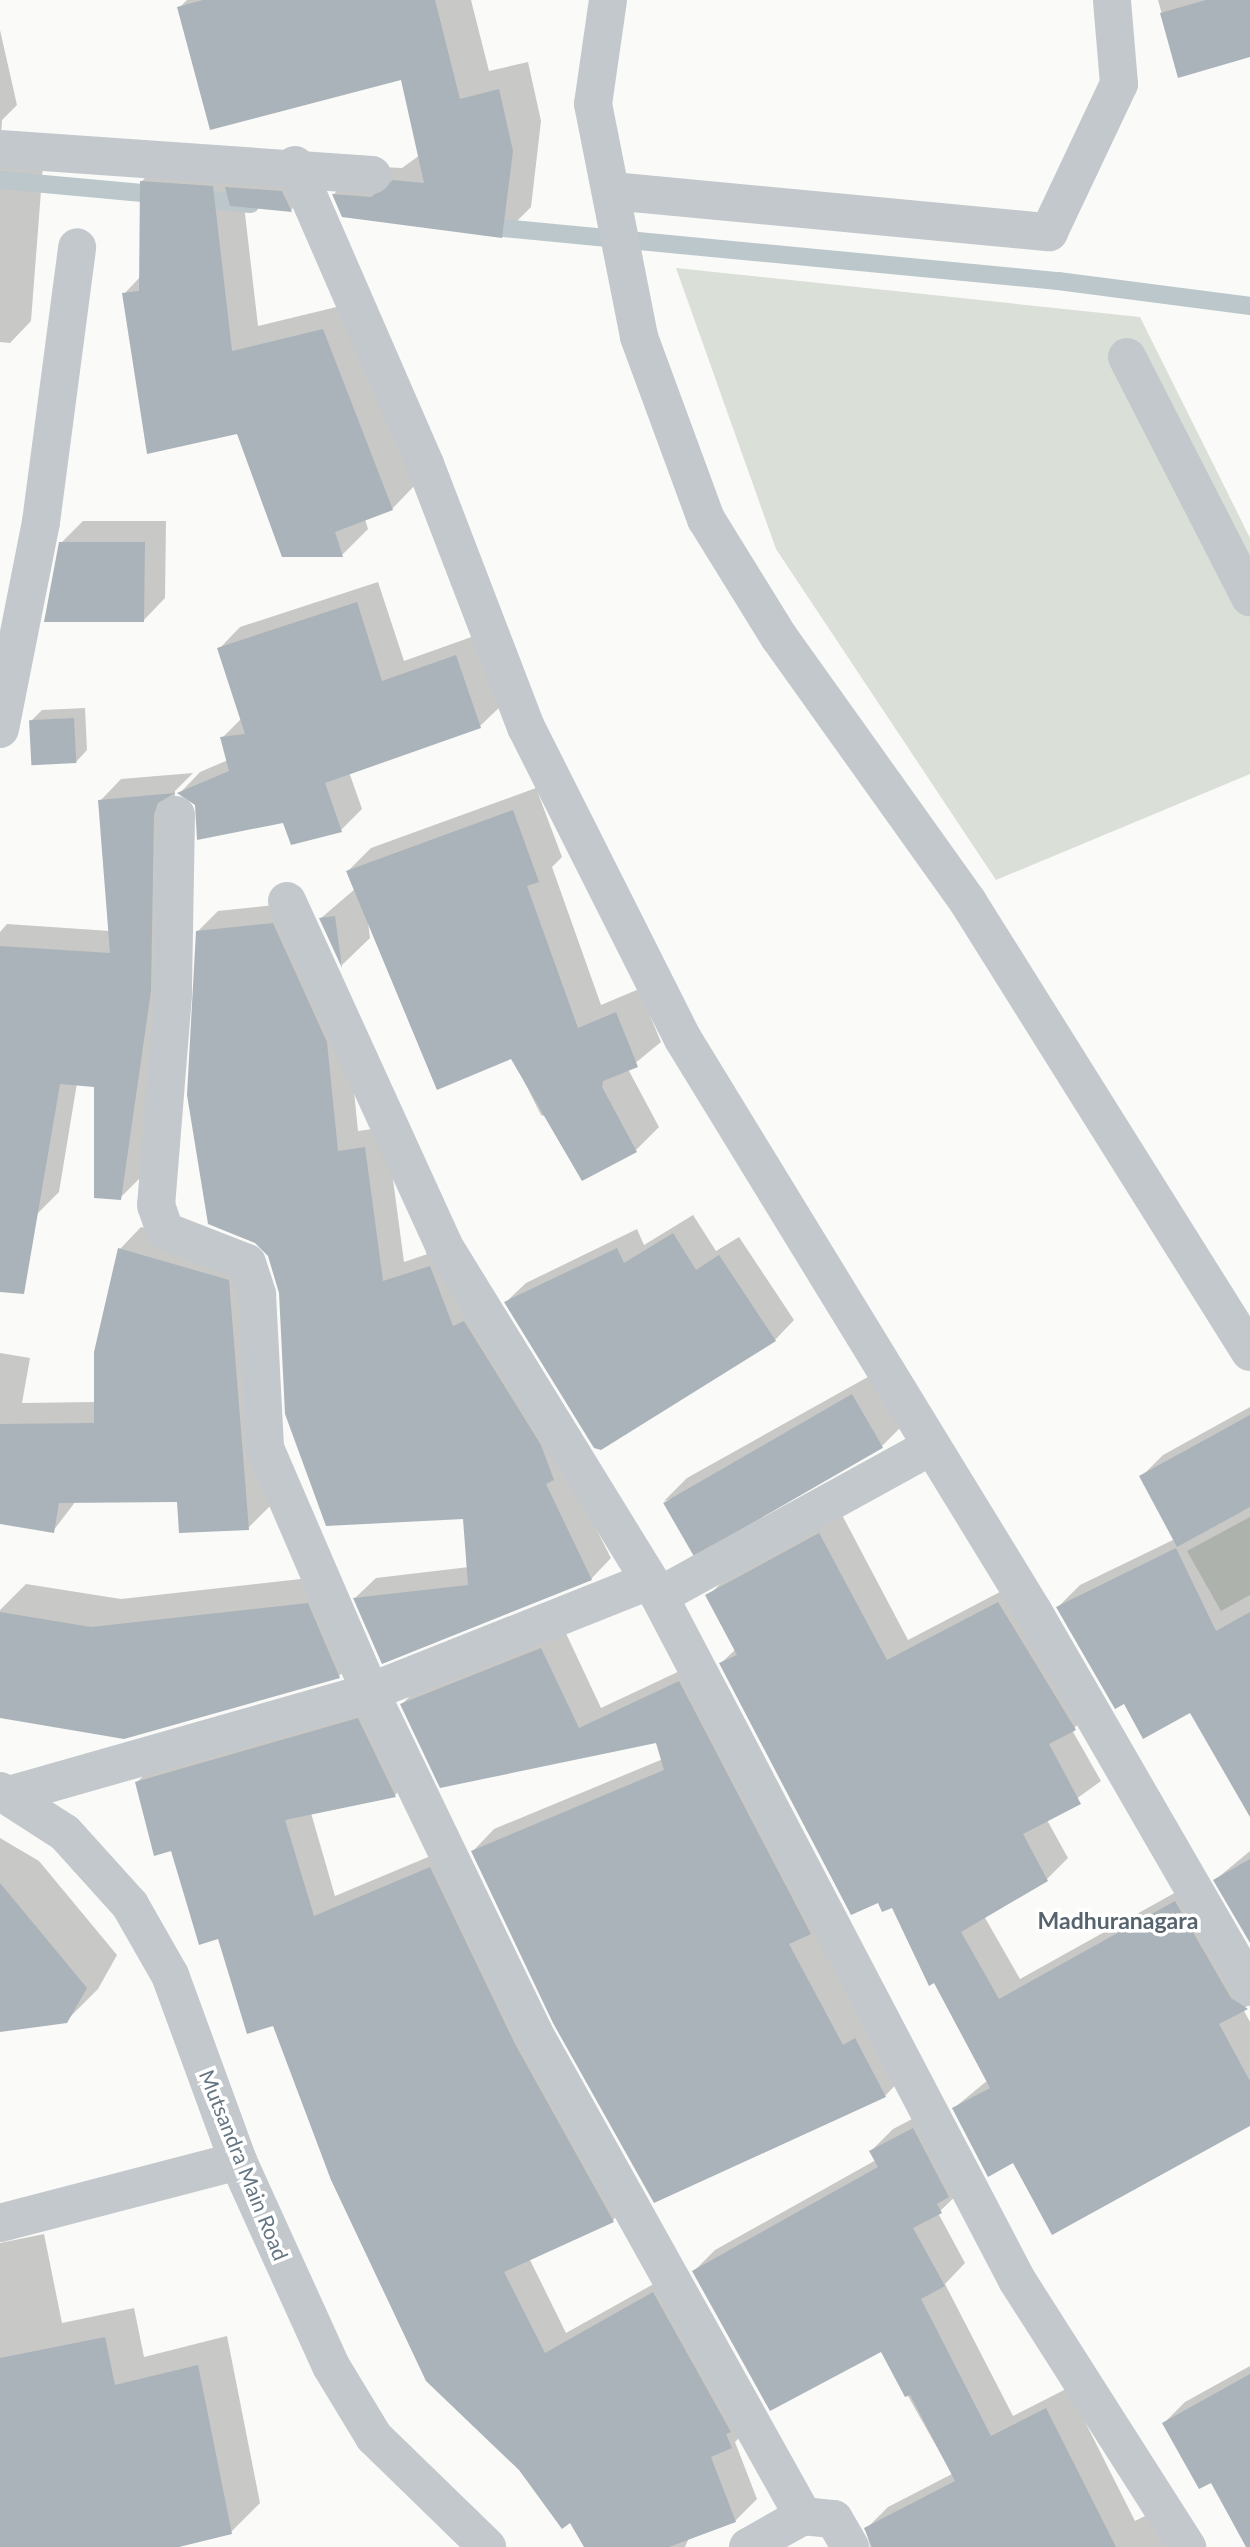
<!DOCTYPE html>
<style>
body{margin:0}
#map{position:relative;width:1250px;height:2547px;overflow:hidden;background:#fafaf8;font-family:Lato,sans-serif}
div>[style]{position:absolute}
.green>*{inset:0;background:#dadfd7}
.shadow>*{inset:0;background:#0003}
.stream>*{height:18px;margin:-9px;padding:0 9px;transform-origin:9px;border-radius:9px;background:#bbc7cb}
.building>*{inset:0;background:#aab3b9;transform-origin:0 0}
.minor>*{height:38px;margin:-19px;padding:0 19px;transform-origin:19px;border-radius:19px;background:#c3c8cc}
span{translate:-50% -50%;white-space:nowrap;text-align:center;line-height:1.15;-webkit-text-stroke:7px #fff;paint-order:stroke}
.street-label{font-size:21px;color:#657683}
.neighbourhood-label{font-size:23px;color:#57646e;font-weight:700}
</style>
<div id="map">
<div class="green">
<div style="clip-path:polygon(676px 268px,1140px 317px,1250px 538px,1250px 774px,996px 880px,776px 549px)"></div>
<div style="clip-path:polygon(1250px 1517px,1250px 1595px,1221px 1611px,1187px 1551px)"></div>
</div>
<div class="shadow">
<div style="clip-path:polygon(187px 0,471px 0,489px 71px,528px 62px,541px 121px,531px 207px,502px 236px,343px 216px,334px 194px,362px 166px,402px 168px,420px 155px,403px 78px,179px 8px)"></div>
<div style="clip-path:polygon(1158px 0,1250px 0,1250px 55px,1179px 76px)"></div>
<div style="clip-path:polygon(0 30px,17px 105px,2px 120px,1px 136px,44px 152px,31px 321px,10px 343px,0 342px)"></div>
<div style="clip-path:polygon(168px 155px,313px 188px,291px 210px,244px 205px,258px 326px,349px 304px,418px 482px,392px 509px,365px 519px,368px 529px,342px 555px,124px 294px,141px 276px,142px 181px)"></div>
<div style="clip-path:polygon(83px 521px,166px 521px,165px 598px,143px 621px,61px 543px)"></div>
<div style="clip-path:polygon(378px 582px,404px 661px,477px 635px,502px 705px,480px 726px,349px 772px,362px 809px,341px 830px,197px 804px,180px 793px,200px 772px,228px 760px,222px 738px,242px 718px,219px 649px,240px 627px)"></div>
<div style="clip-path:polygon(85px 708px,87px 750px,76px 762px,31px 721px,42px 710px)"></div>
<div style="clip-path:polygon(193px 773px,175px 791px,172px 969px,142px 1176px,120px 1198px,96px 1085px,77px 1083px,59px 1192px,37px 1214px,0 1205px,0 932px,7px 924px,110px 931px,100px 801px,121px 779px)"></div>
<div style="clip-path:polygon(536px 788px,562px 857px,552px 867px,601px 1005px,639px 989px,661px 1042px,628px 1069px,659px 1127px,636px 1150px,541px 1115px,512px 1057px,368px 922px,370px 938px,342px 965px,321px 918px,355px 889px,348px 871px,371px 848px)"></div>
<div style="clip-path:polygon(293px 903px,347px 1021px,358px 1131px,386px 1127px,404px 1262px,451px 1246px,611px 1558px,591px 1579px,355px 1598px,376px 1578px,469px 1567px,465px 1517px,281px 1292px,198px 931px,218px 911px)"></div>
<div style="clip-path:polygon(693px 1215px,716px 1251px,739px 1237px,794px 1320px,775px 1340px,506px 1302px,526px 1283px,637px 1229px,644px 1245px)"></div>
<div style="clip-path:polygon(141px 1227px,250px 1258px,270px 1506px,248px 1528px,179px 1501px,76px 1501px,53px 1531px,0 1523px,0 1353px,30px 1358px,22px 1403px,96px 1402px,120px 1249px)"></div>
<div style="clip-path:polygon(875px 1373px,904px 1424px,882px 1446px,664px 1501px,687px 1478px)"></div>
<div style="clip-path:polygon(1250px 1407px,1250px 1760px,1190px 1711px,1125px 1702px,1058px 1607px,1080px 1585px,1175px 1539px,1141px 1477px,1163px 1455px)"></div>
<div style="clip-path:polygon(841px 1513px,908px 1640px,1019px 1582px,1096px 1707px,1072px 1730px,1101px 1781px,1047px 1820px,1068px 1858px,1047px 1879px,984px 1916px,1020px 1979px,1196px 1881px,1250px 2004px,1243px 2009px,1250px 2022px,1250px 2124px,1014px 2160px,954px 2108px,988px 2080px,893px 1905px,721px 1663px,736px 1649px,708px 1596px,729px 1575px)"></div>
<div style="clip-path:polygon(336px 1575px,368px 1648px,339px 1676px,0 1716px,0 1610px,26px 1584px,121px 1599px)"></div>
<div style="clip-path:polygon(563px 1627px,601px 1708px,701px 1661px,906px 2074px,885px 2096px,473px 1851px,494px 1829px,663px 1759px,657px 1741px,402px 1704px,424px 1682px)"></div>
<div style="clip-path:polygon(380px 1698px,417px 1774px,395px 1795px,311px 1813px,335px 1896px,452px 1847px,634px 2199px,613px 2220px,529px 2258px,566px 2333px,675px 2272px,752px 2425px,735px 2442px,757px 2499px,735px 2521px,689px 2538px,685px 2547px,586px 2547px,220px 1937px,137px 1782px,159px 1761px)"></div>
<div style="clip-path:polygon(0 1838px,39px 1861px,117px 1955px,98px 1989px,66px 2021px,0 2031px)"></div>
<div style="clip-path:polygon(1250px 1851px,1250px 1940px,1215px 1880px)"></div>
<div style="clip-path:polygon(935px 2107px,962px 2190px,938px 2213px,965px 2263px,945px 2284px,1013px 2416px,1068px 2388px,1135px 2521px,1151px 2513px,1169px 2547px,870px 2547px,866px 2529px,888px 2507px,952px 2474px,882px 2350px,694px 2271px,715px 2250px,876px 2160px,871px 2151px,893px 2129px)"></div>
<div style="clip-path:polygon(44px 2234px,62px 2323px,134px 2308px,144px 2357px,227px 2336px,260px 2503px,231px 2532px,174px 2547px,0 2547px,0 2243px)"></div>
<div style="clip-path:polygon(1250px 2366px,1250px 2547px,1248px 2547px,1211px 2480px,1164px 2423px,1185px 2402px)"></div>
</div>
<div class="stream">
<div style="left:0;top:180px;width:165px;rotate:5.2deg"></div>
<div style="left:192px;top:198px;width:59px;rotate:5.8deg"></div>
<div style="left:481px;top:226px;width:580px;rotate:5.45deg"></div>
<div style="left:1058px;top:281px;width:194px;rotate:7.4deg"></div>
</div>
<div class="building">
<div style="clip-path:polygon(203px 0,435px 0,460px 99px,499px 89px,513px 151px,502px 238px,342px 217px,332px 194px,371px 197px,393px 180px,424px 183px,401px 80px,210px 130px,177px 7px)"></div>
<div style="clip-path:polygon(1206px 0,1250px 0,1250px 57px,1178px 78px,1160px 13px)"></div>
<div style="clip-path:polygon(140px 181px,213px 186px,232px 351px,323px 329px,393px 510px,335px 532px,343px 557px,282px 557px,237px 434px,147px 454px,122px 293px,139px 291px)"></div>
<div style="clip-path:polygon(225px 187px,282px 191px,292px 212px,230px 206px)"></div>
<div style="clip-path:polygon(59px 542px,145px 542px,144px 622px,44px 622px)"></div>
<div style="clip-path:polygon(357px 602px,382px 681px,456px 655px,481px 728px,325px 783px,342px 832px,291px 845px,283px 823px,197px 840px,195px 805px,177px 793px,229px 771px,220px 737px,245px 734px,217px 648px)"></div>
<div style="left:74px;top:718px;width:45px;height:45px;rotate:87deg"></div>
<div style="clip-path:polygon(175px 793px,158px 803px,154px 815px,151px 991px,121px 1200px,94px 1198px,94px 1087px,60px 1084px,24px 1294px,0 1292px,0 946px,110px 953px,98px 800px)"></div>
<div style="clip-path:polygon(513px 810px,539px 882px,527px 886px,578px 1028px,616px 1012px,638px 1067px,603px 1081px,602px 1087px,637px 1152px,582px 1181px,511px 1059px,437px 1090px,346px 871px)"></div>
<div style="clip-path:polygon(335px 916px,342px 968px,319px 918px)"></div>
<div style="clip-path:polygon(273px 923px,327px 1042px,338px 1151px,365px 1147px,383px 1281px,430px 1266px,453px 1326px,464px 1321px,541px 1445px,554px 1480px,546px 1484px,592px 1580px,382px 1664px,353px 1598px,468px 1585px,463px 1519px,326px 1526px,285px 1414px,279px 1293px,268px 1256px,255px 1243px,208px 1224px,187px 1095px,196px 931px)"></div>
<div style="clip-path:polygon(673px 1233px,696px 1270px,719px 1255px,776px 1341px,601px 1450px,594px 1448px,504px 1302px,617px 1248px,624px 1263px)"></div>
<div style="clip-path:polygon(118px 1248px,229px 1280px,249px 1530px,179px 1533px,177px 1502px,59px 1503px,54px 1533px,0 1524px,0 1424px,94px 1423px,94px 1352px)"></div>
<div style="left:852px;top:1394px;width:62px;height:218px;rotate:60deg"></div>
<div style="clip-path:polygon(1250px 1415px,1250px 1507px,1177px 1547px,1139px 1476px)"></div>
<div style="clip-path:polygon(819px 1533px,887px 1660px,998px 1602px,1076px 1730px,1049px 1744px,1081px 1804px,1023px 1834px,1048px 1881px,961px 1932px,999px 1999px,1175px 1901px,1231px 1998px,1248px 2009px,1219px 2024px,1250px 2081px,1250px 2126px,1052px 2235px,1013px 2163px,988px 2177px,952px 2108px,990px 2088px,934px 1983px,929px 1986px,892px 1908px,882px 1912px,878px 1903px,851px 1915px,719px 1663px,737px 1655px,705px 1595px)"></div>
<div style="clip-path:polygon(1176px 1548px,1216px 1631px,1250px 1612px,1250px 1817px,1190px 1713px,1143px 1739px,1124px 1704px,1115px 1709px,1056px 1607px)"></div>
<div style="clip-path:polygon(308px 1603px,340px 1678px,124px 1739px,0 1718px,0 1612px,91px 1627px)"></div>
<div style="clip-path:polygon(541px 1648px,579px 1728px,679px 1681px,811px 1934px,789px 1944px,843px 2045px,855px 2038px,886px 2097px,654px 2203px,553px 2023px,471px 1851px,664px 1770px,656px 1743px,440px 1788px,400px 1704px)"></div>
<div style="clip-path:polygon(358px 1718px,396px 1797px,285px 1820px,314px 1916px,430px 1867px,515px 2044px,614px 2222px,504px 2272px,545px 2353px,653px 2292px,731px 2432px,726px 2434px,732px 2448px,711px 2457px,736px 2522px,669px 2547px,584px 2547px,570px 2523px,562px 2529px,519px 2470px,426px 2381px,331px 2180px,273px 2026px,247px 2034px,218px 1939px,199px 1945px,171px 1851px,154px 1856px,135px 1782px)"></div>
<div style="clip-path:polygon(1250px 1859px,1250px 1943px,1213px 1880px)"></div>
<div style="clip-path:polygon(0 1883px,87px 1988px,67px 2023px,0 2032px)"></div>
<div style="clip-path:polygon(913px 2128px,949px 2197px,937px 2204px,942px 2213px,913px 2228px,945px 2286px,921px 2299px,991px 2436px,1046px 2408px,1116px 2547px,872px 2547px,864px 2528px,955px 2481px,910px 2395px,905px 2397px,881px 2352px,770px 2411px,692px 2271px,878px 2167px,869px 2151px)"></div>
<div style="clip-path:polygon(105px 2337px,115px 2385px,198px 2365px,232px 2534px,179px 2547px,0 2547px,0 2358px)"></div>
<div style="clip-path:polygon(1250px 2374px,1250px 2547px,1246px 2547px,1211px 2483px,1199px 2489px,1162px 2423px)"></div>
</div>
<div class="minor">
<div style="left:608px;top:0;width:105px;rotate:98.2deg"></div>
<div style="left:593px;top:104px;width:237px;rotate:78.8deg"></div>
<div style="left:639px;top:337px;width:194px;rotate:69.8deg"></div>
<div style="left:706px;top:519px;width:139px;rotate:58.3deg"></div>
<div style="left:779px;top:637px;width:325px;rotate:54.5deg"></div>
<div style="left:968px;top:902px;width:531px;rotate:57.93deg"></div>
<div style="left:0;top:149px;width:373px;rotate:4deg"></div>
<div style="left:295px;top:165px;width:326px;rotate:66.5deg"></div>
<div style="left:425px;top:464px;width:282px;rotate:69deg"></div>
<div style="left:526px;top:727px;width:349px;rotate:63.3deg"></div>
<div style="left:683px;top:1039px;width:671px;rotate:58.54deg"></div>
<div style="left:1033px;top:1611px;width:434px;rotate:60deg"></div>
<div style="left:612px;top:191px;width:439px;rotate:5.4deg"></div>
<div style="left:1049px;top:232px;width:164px;rotate:-64.7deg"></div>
<div style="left:1119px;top:84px;width:84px;rotate:-94.8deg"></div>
<div style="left:1127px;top:357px;width:270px;rotate:62.9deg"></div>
<div style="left:0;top:729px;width:211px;rotate:-78.8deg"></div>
<div style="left:41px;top:522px;width:277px;rotate:-82.5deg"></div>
<div style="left:176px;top:815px;width:180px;rotate:91deg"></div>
<div style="left:173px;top:995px;width:211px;rotate:94.6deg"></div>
<div style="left:156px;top:1205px;width:28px;rotate:71deg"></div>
<div style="left:165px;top:1231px;width:88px;rotate:21.3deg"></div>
<div style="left:247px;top:1263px;width:33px;rotate:72deg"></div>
<div style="left:257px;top:1294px;width:154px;rotate:87deg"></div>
<div style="left:265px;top:1448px;width:266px;rotate:66.7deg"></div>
<div style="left:370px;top:1692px;width:378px;rotate:64.3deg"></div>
<div style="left:534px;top:2033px;width:553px;rotate:60.88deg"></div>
<div style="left:287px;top:901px;width:379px;rotate:65.5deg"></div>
<div style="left:444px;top:1246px;width:411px;rotate:58.4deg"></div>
<div style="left:659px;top:1596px;width:772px;rotate:62.37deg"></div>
<div style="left:1017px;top:2280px;width:317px;rotate:57.5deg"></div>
<div style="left:659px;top:1596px;width:309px;rotate:-28.8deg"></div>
<div style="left:0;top:1791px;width:77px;rotate:32.9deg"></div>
<div style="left:65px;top:1833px;width:97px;rotate:47.9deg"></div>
<div style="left:130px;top:1905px;width:81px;rotate:60.3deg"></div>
<div style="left:170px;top:1975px;width:198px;rotate:69.9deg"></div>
<div style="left:238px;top:2161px;width:225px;rotate:65.6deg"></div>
<div style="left:331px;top:2366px;width:83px;rotate:58.8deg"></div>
<div style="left:374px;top:2437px;width:158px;rotate:44.2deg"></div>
<div style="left:9px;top:1795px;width:375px;rotate:-15.9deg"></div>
<div style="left:370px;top:1692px;width:297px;rotate:-21.7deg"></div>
<div style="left:0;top:2223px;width:246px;rotate:-14.6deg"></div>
<div style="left:748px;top:2547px;width:63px;rotate:-29.4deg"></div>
<div style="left:803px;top:2516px;width:31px;rotate:6deg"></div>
<div style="left:834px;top:2519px;width:32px;rotate:60deg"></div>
</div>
<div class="street-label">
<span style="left:244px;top:2165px;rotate:68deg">Mutsandra Main Road</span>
</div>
<div class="neighbourhood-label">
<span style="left:1118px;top:1920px">Madhuranagara</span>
</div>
</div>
